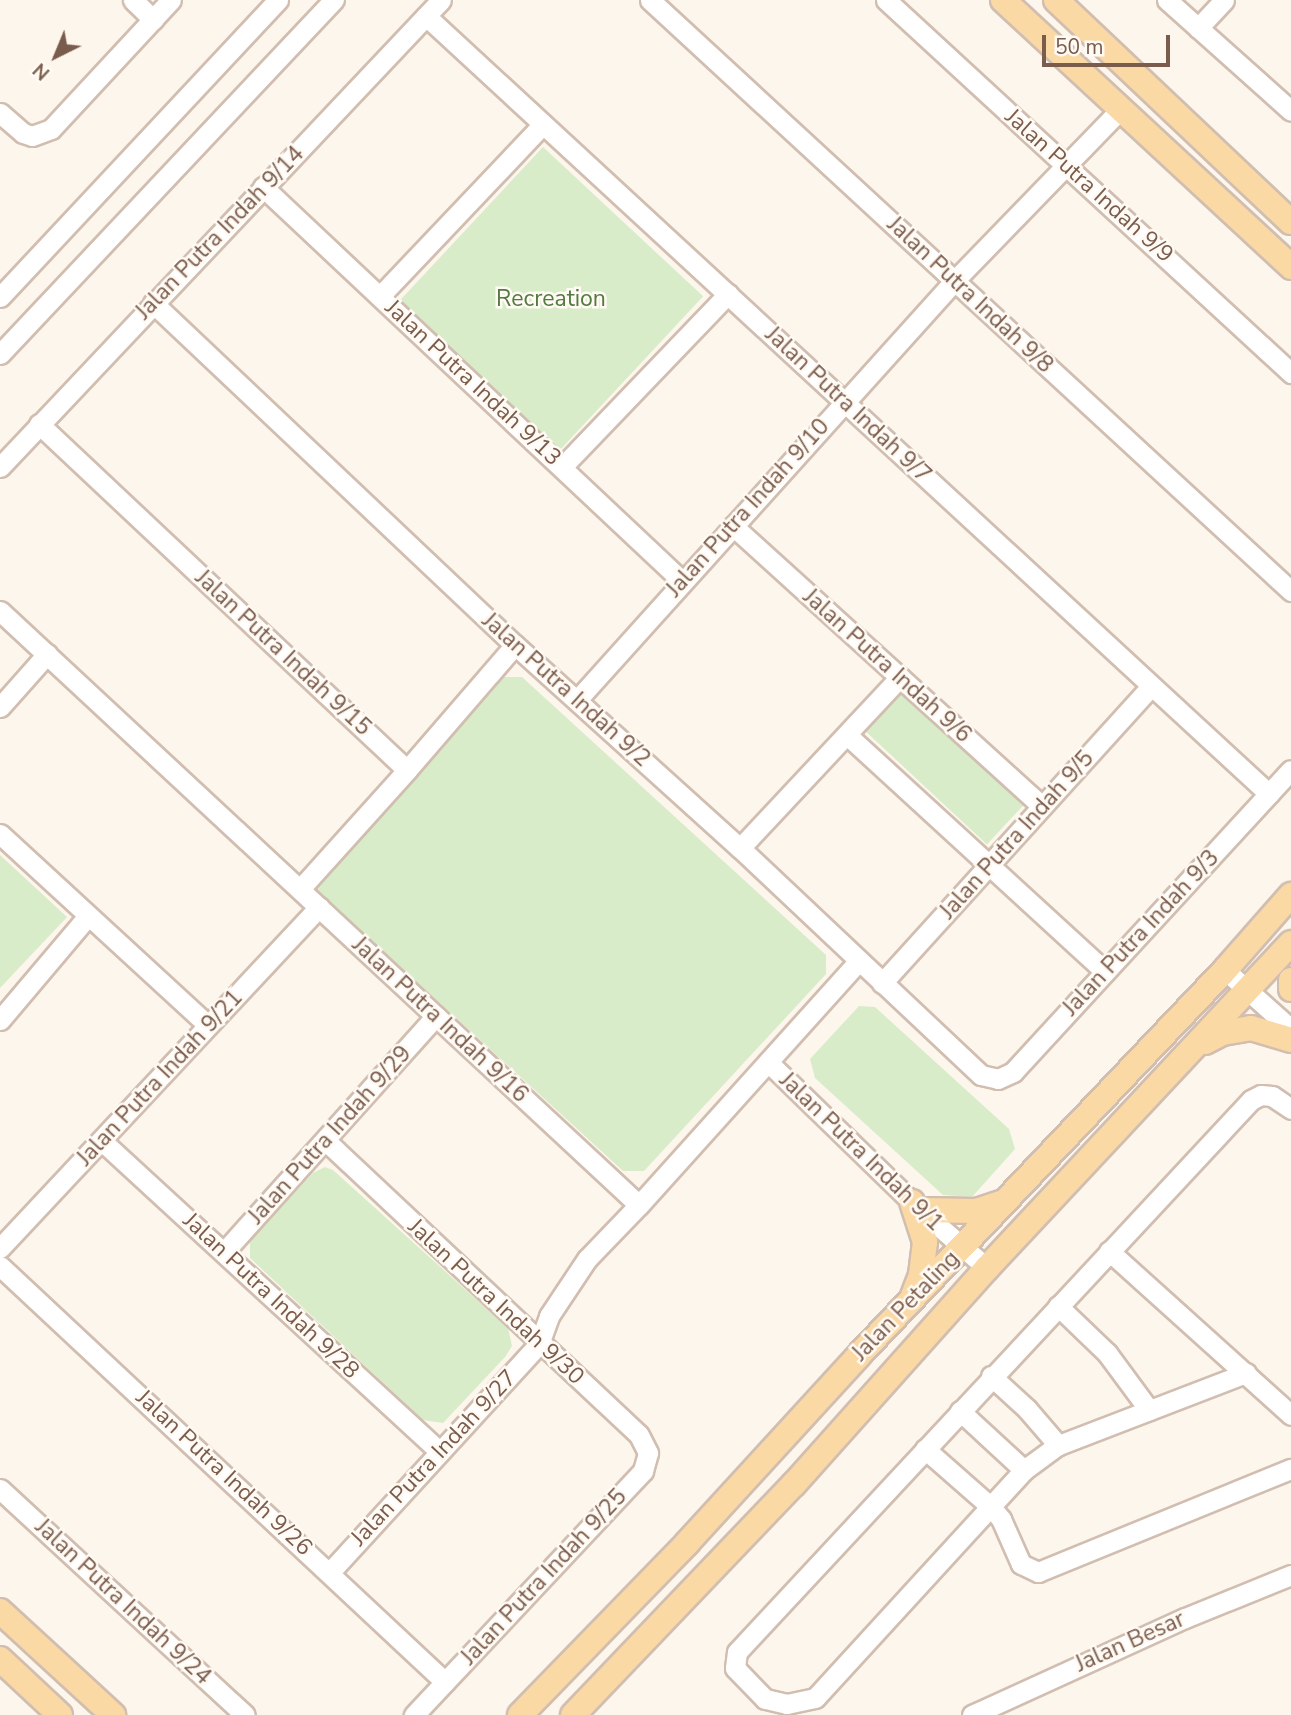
<!DOCTYPE html>
<style>
body{margin:0}
#map{position:relative;width:1291px;height:1715px;overflow:hidden;background:#fdf6ec;font-family:"Nunito Sans",sans-serif}
div>[style]{position:absolute}
.green>*{inset:0;background:#d8ecc9;transform-origin:0 0}
.roads{filter:drop-shadow(2px 0 #d1beb0) drop-shadow(-2px 0 #d1beb0) drop-shadow(0 2px #d1beb0) drop-shadow(0 -2px #d1beb0)}
.minor>*{height:19px;margin:-9.5px;padding:0 9.5px;transform-origin:9.5px;border-radius:9.5px;background:#fff}
.major>*{height:24px;margin:-12px;padding:0 12px;transform-origin:12px;border-radius:12px;background:#fbd9a5}
span{translate:-50% -50%;white-space:nowrap;text-align:center;line-height:1.15;-webkit-text-stroke:5px #fffaf3;paint-order:stroke}
.street-label{font-size:23px;color:#7a5c4d}
.park-label{font-size:23px;color:#537a41}
.north{position:absolute;left:21px;top:21px;width:70px;height:70px;-webkit-text-stroke:5px #fffaf3;paint-order:stroke;rotate:223deg;font-size:19px;font-weight:700;line-height:28px;text-align:center;color:#7a5c4d}
.north::after{content:'';display:block;margin:auto;width:24px;height:32px;background:#7a5c4d;clip-path:polygon(50% 0,100% 100%,50% 72%,0 100%)}
.scale{position:absolute;left:1042px;top:35px;width:128px;height:32px;box-sizing:border-box;border:4px solid #7a5c4d;border-top:0;padding-left:9px;font-size:21px;line-height:24px;white-space:nowrap;color:#7a5c4d;-webkit-text-stroke:5px #fffaf3;paint-order:stroke}
</style>
<div id="map">
<div class="green">
<div style="left:543px;top:147px;width:219px;height:212px;rotate:43deg"></div>
<div style="clip-path:polygon(504px 677px,522px 677px,826px 955px,826px 974px,644px 1171px,623px 1171px,310px 884px)"></div>
<div style="left:903px;top:691px;width:166px;height:55px;rotate:43deg"></div>
<div style="clip-path:polygon(0 855px,67px 917px,0 988px)"></div>
<div style="clip-path:polygon(859px 1006px,875px 1007px,1009px 1129px,1015px 1149px,972px 1197px,943px 1195px,815px 1078px,810px 1059px)"></div>
<div style="clip-path:polygon(325px 1167px,333px 1170px,508px 1328px,512px 1346px,505px 1357px,443px 1423px,423px 1420px,250px 1258px,250px 1243px,253px 1236px,313px 1173px)"></div>
</div>
<div class="roads">
<div class="minor">
<div style="left:133px;top:0;width:28px;rotate:44deg"></div>
<div style="left:650px;top:0;width:872px;rotate:42.68deg"></div>
<div style="left:886px;top:0;width:551px;rotate:42.64deg"></div>
<div style="left:1167px;top:0;width:166px;rotate:41.8deg"></div>
<div style="left:426px;top:16px;width:1147px;rotate:42.7deg"></div>
<div style="left:1198px;top:28px;width:38px;rotate:-47deg"></div>
<div style="left:0;top:113px;width:30px;rotate:41deg"></div>
<div style="left:23px;top:133px;width:9px;rotate:18deg"></div>
<div style="left:32px;top:136px;width:20px;rotate:-20deg"></div>
<div style="left:51px;top:129px;width:176px;rotate:-47.1deg"></div>
<div style="left:263px;top:187px;width:575px;rotate:43.24deg"></div>
<div style="left:380px;top:296px;width:236px;rotate:-46.5deg"></div>
<div style="left:0;top:297px;width:407px;rotate:-46.9deg"></div>
<div style="left:153px;top:303px;width:498px;rotate:43.4deg"></div>
<div style="left:515px;top:645px;width:303px;rotate:42.1deg"></div>
<div style="left:740px;top:848px;width:331px;rotate:43.3deg"></div>
<div style="left:981px;top:1075px;width:17px;rotate:13deg"></div>
<div style="left:998px;top:1079px;width:17px;rotate:-25deg"></div>
<div style="left:1013px;top:1072px;width:410px;rotate:-47.4deg"></div>
<div style="left:0;top:354px;width:487px;rotate:-46.7deg"></div>
<div style="left:39px;top:424px;width:505px;rotate:43.24deg"></div>
<div style="left:407px;top:770px;width:165px;rotate:-49.2deg"></div>
<div style="left:0;top:467px;width:642px;rotate:-46.64deg"></div>
<div style="left:562px;top:467px;width:240px;rotate:-46.2deg"></div>
<div style="left:733px;top:526px;width:417px;rotate:42.2deg"></div>
<div style="left:0;top:611px;width:872px;rotate:42.91deg"></div>
<div style="left:577px;top:700px;width:565px;rotate:-48.01deg"></div>
<div style="left:955px;top:280px;width:237px;rotate:-45.9deg"></div>
<div style="left:0;top:707px;width:71px;rotate:-48.4deg"></div>
<div style="left:847px;top:735px;width:350px;rotate:42.5deg"></div>
<div style="left:0;top:834px;width:282px;rotate:42.6deg"></div>
<div style="left:740px;top:848px;width:234px;rotate:-46.9deg"></div>
<div style="left:300px;top:889px;width:160px;rotate:-48deg"></div>
<div style="left:1225px;top:970px;width:89px;rotate:41.8deg"></div>
<div style="left:882px;top:983px;width:401px;rotate:-47.8deg"></div>
<div style="left:0;top:1020px;width:135px;rotate:-49.8deg"></div>
<div style="left:768px;top:1062px;width:212px;rotate:44.2deg"></div>
<div style="left:920px;top:1210px;width:89px;rotate:40.9deg"></div>
<div style="left:102px;top:1141px;width:459px;rotate:42.6deg"></div>
<div style="left:326px;top:1141px;width:429px;rotate:43.2deg"></div>
<div style="left:639px;top:1435px;width:20px;rotate:63deg"></div>
<div style="left:648px;top:1453px;width:19px;rotate:106deg"></div>
<div style="left:643px;top:1471px;width:335px;rotate:133.2deg"></div>
<div style="left:0;top:1248px;width:467px;rotate:-46.9deg"></div>
<div style="left:1109px;top:1251px;width:245px;rotate:42deg"></div>
<div style="left:224px;top:1252px;width:317px;rotate:-48.1deg"></div>
<div style="left:0;top:1266px;width:609px;rotate:43.07deg"></div>
<div style="left:1058px;top:1306px;width:68px;rotate:43.8deg"></div>
<div style="left:1107px;top:1353px;width:71px;rotate:53.6deg"></div>
<div style="left:1246px;top:1373px;width:201px;rotate:159deg"></div>
<div style="left:1058px;top:1445px;width:42px;rotate:143.7deg"></div>
<div style="left:1024px;top:1470px;width:309px;rotate:132.5deg"></div>
<div style="left:815px;top:1698px;width:29px;rotate:168deg"></div>
<div style="left:787px;top:1704px;width:23px;rotate:-167deg"></div>
<div style="left:765px;top:1699px;width:43px;rotate:-134.1deg"></div>
<div style="left:735px;top:1668px;width:16px;rotate:-83deg"></div>
<div style="left:737px;top:1652px;width:754px;rotate:-47.04deg"></div>
<div style="left:1251px;top:1100px;width:11px;rotate:-27deg"></div>
<div style="left:1261px;top:1095px;width:11px;rotate:5deg"></div>
<div style="left:1272px;top:1096px;width:23px;rotate:34deg"></div>
<div style="left:991px;top:1376px;width:49px;rotate:42.5deg"></div>
<div style="left:1027px;top:1409px;width:48px;rotate:49.3deg"></div>
<div style="left:960px;top:1411px;width:87px;rotate:42.7deg"></div>
<div style="left:925px;top:1449px;width:88px;rotate:41.3deg"></div>
<div style="left:991px;top:1507px;width:16px;rotate:50deg"></div>
<div style="left:1001px;top:1519px;width:49px;rotate:66deg"></div>
<div style="left:1021px;top:1564px;width:19px;rotate:25deg"></div>
<div style="left:1038px;top:1572px;width:273px;rotate:-22.2deg"></div>
<div style="left:0;top:1489px;width:333px;rotate:42.7deg"></div>
<div style="left:330px;top:1572px;width:309px;rotate:-47.5deg"></div>
<div style="left:539px;top:1344px;width:30px;rotate:-70deg"></div>
<div style="left:549px;top:1316px;width:69px;rotate:-56.3deg"></div>
<div style="left:587px;top:1259px;width:75px;rotate:-46.1deg"></div>
<div style="left:639px;top:1205px;width:327px;rotate:-48deg"></div>
<div style="left:972px;top:1715px;width:234px;rotate:-24.5deg"></div>
<div style="left:1185px;top:1618px;width:114px;rotate:-22.1deg"></div>
</div>
<div class="major">
<div style="left:1003px;top:0;width:393px;rotate:42.8deg"></div>
<div style="left:1056px;top:0;width:323px;rotate:43.4deg"></div>
<div style="left:1291px;top:980px;width:9px;rotate:90deg"></div>
<div style="left:1205px;top:1042px;width:20px;rotate:-27deg"></div>
<div style="left:1223px;top:1033px;width:28px;rotate:-10deg"></div>
<div style="left:1251px;top:1028px;width:42px;rotate:16.7deg"></div>
<div style="left:912px;top:1202px;width:42px;rotate:72deg"></div>
<div style="left:925px;top:1242px;width:33px;rotate:97deg"></div>
<div style="left:921px;top:1275px;width:22px;rotate:111deg"></div>
<div style="left:920px;top:1210px;width:56px;rotate:1deg"></div>
<div style="left:976px;top:1211px;width:26px;rotate:-18deg"></div>
<div style="left:0;top:1611px;width:154px;rotate:42.6deg"></div>
<div style="left:0;top:1659px;width:82px;rotate:43deg"></div>
<div style="left:520px;top:1715px;width:240px;rotate:-45.8deg"></div>
<div style="left:687px;top:1543px;width:255px;rotate:-47.5deg"></div>
<div style="left:859px;top:1355px;width:531px;rotate:-46.45deg"></div>
<div style="left:1225px;top:970px;width:100px;rotate:-48.7deg"></div>
<div style="left:573px;top:1715px;width:320px;rotate:-46.3deg"></div>
<div style="left:794px;top:1484px;width:290px;rotate:-48.2deg"></div>
<div style="left:987px;top:1268px;width:445px;rotate:-46.9deg"></div>
</div>
</div>
<div class="street-label">
<span style="left:1089px;top:186px;rotate:42deg">Jalan Putra Indah 9/9</span>
<span style="left:220px;top:233px;rotate:-46deg">Jalan Putra Indah 9/14</span>
<span style="left:970px;top:295px;rotate:43deg">Jalan Putra Indah 9/8</span>
<span style="left:473px;top:383px;rotate:43deg">Jalan Putra Indah 9/13</span>
<span style="left:848px;top:405px;rotate:43deg">Jalan Putra Indah 9/7</span>
<span style="left:748px;top:508px;rotate:-48deg">Jalan Putra Indah 9/10</span>
<span style="left:283px;top:653px;rotate:43deg">Jalan Putra Indah 9/15</span>
<span style="left:887px;top:666px;rotate:42deg">Jalan Putra Indah 9/6</span>
<span style="left:566px;top:690px;rotate:42deg">Jalan Putra Indah 9/2</span>
<span style="left:1017px;top:835px;rotate:-48deg">Jalan Putra Indah 9/5</span>
<span style="left:1141px;top:933px;rotate:-47deg">Jalan Putra Indah 9/3</span>
<span style="left:440px;top:1020px;rotate:43deg">Jalan Putra Indah 9/16</span>
<span style="left:160px;top:1078px;rotate:-47deg">Jalan Putra Indah 9/21</span>
<span style="left:330px;top:1135px;rotate:-48deg">Jalan Putra Indah 9/29</span>
<span style="left:861px;top:1152px;rotate:44deg">Jalan Putra Indah 9/1</span>
<span style="left:271px;top:1296px;rotate:43deg">Jalan Putra Indah 9/28</span>
<span style="left:496px;top:1302px;rotate:43deg">Jalan Putra Indah 9/30</span>
<span style="left:906px;top:1306px;rotate:-46deg">Jalan Petaling</span>
<span style="left:434px;top:1458px;rotate:-47deg">Jalan Putra Indah 9/27</span>
<span style="left:224px;top:1473px;rotate:43deg">Jalan Putra Indah 9/26</span>
<span style="left:544px;top:1577px;rotate:-47deg">Jalan Putra Indah 9/25</span>
<span style="left:123px;top:1602px;rotate:43deg">Jalan Putra Indah 9/24</span>
<span style="left:1130px;top:1642px;rotate:-24deg">Jalan Besar</span>
</div>
<div class="park-label">
<span style="left:551px;top:299px">Recreation</span>
</div>
<div class="north">N</div>
<div class="scale">50 m</div>
</div>
